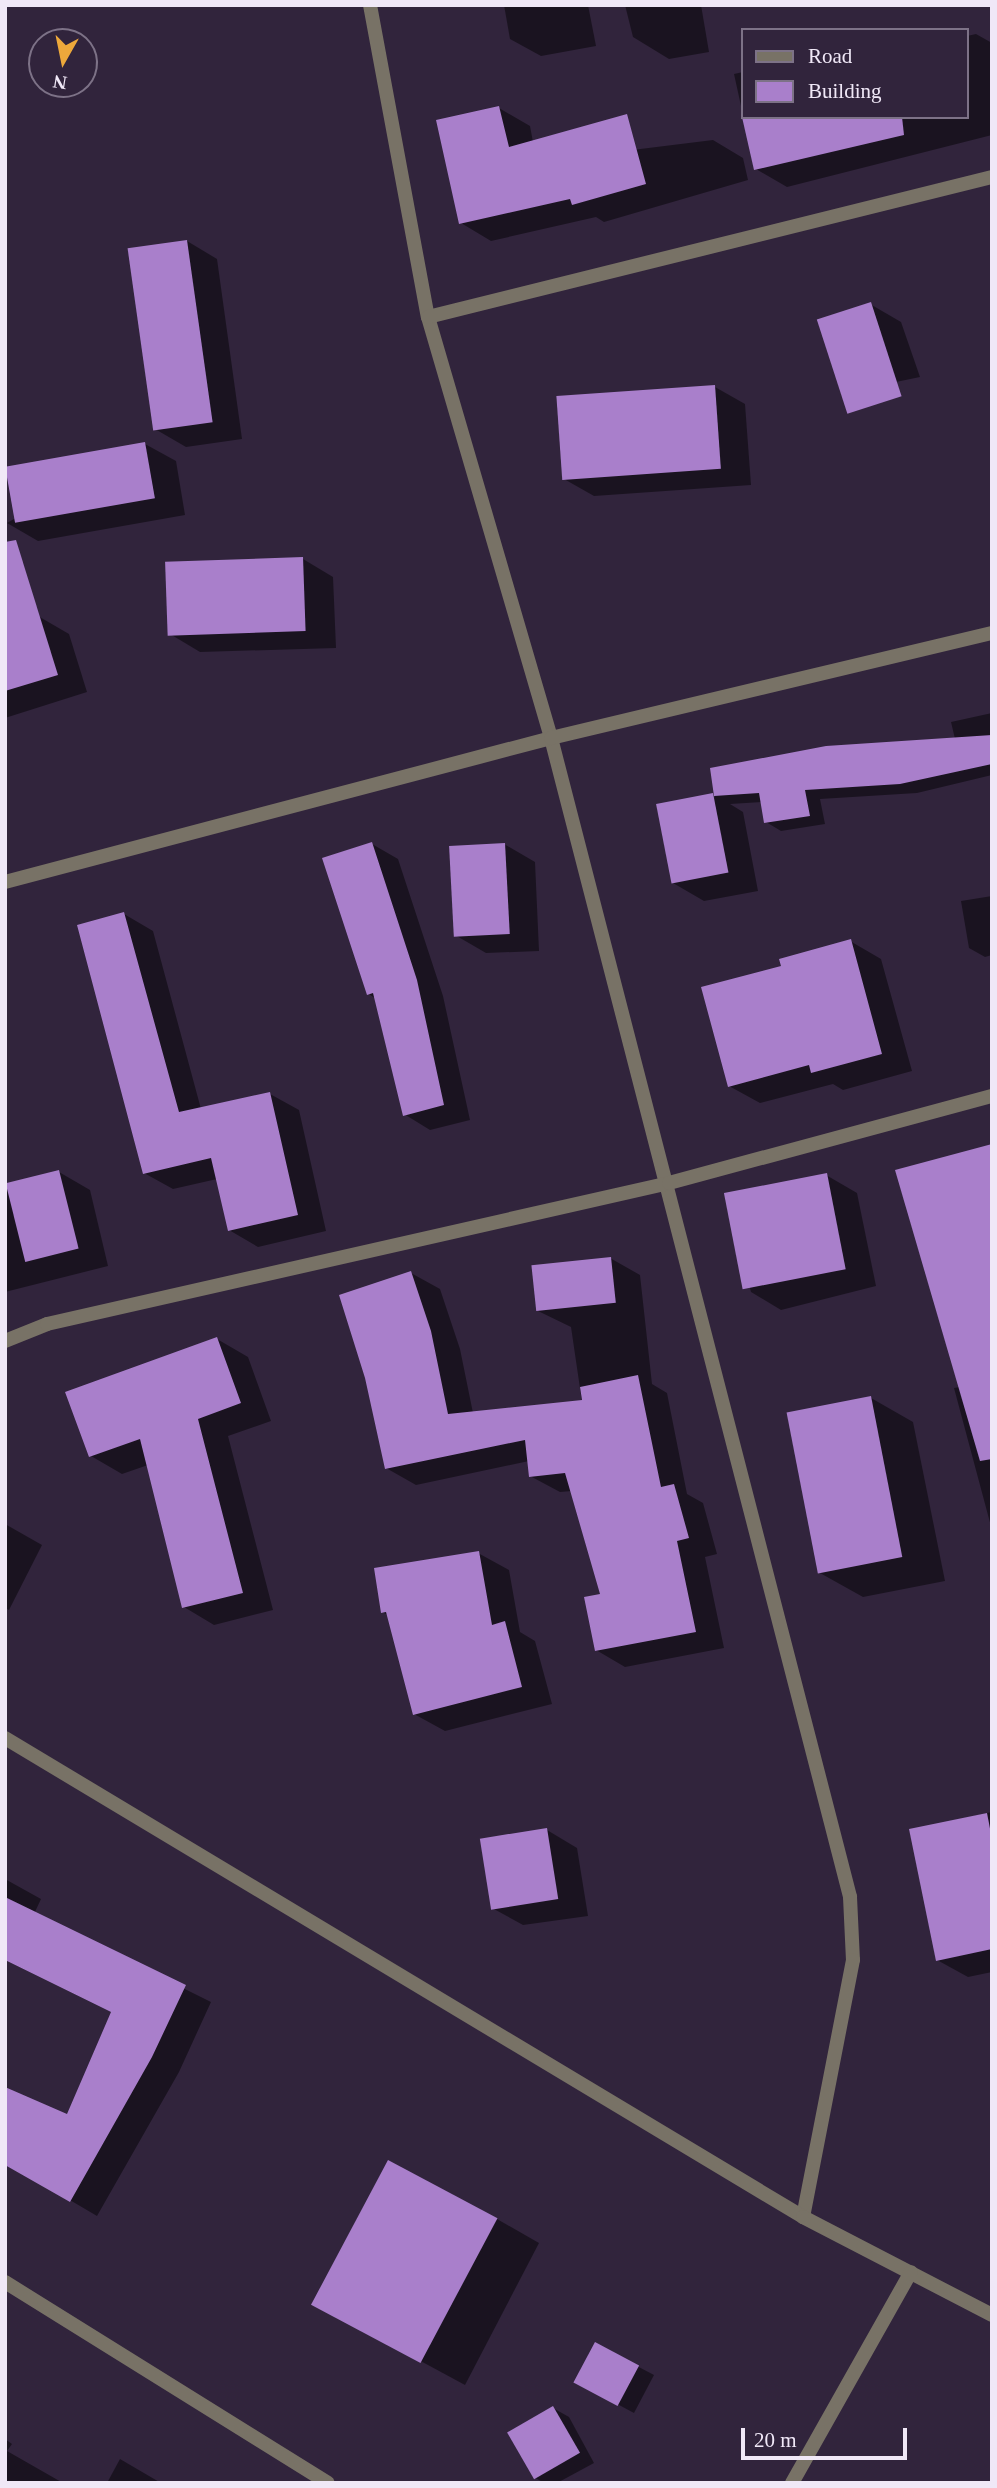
<!DOCTYPE html>
<style>
body{margin:0}
#map{position:relative;width:997px;height:2488px;overflow:hidden;background:#31243c;font-family:Georgia,serif}
div>[style]{position:absolute}
.shadow>*{inset:0;background:#0007}
.building>*{inset:0;background:#a97fcb;transform-origin:0 0}
.minor>*{height:14px;margin:-7px;padding:0 7px;transform-origin:7px;border-radius:7px;background:#787266}
span{translate:-50% -50%;white-space:nowrap;text-align:center;line-height:1.15;-webkit-text-stroke:7px #31243c;paint-order:stroke}
.frame{position:absolute;inset:0;border:7px solid #f0e8f7;pointer-events:none}
.legend{position:absolute;left:741px;top:28px;width:228px;height:91px;box-sizing:border-box;background:#31243c;border:2px solid #7d7287;margin:0;padding:9px 12px;list-style:none;font-size:21px;color:#f0e8f7}
.legend li{display:flex;align-items:center;gap:14px;height:35px}
.legend b{width:35px;border:2px solid #7d7287}
.north{position:absolute;left:28px;top:28px;width:70px;height:70px;box-sizing:border-box;background:#31243c;border:2px solid #7d7287;border-radius:50%;rotate:189deg;font-size:19px;font-weight:700;line-height:28px;text-align:center;color:#f0e8f7}
.north::after{content:'';display:block;margin:auto;width:24px;height:32px;background:#eda83b;clip-path:polygon(50% 0,100% 100%,50% 72%,0 100%)}
.scale{position:absolute;left:741px;top:2428px;width:166px;height:32px;box-sizing:border-box;border:4px solid #f0e8f7;border-top:0;padding-left:9px;font-size:21px;line-height:24px;white-space:nowrap;color:#f0e8f7;-webkit-text-stroke:5px #31243c;paint-order:stroke}
</style>
<div id="map">
<div class="shadow">
<div style="clip-path:polygon(504px 5px,588px 5px,596px 46px,541px 56px,510px 39px)"></div>
<div style="clip-path:polygon(625px 5px,701px 5px,709px 52px,669px 59px,633px 37px)"></div>
<div style="clip-path:polygon(976px 34px,992px 43px,992px 135px,787px 187px,756px 169px,744px 117px,967px 117px,967px 36px)"></div>
<div style="clip-path:polygon(743px 72px,743px 115px,734px 74px)"></div>
<div style="clip-path:polygon(499px 108px,530px 126px,533px 142px,616px 152px,713px 140px,743px 158px,748px 180px,604px 222px,596px 217px,491px 241px,461px 223px)"></div>
<div style="clip-path:polygon(187px 241px,217px 259px,242px 439px,186px 447px,155px 429px)"></div>
<div style="clip-path:polygon(870px 304px,901px 322px,920px 377px,867px 388px)"></div>
<div style="clip-path:polygon(715px 387px,745px 404px,751px 485px,594px 496px,564px 479px)"></div>
<div style="clip-path:polygon(145px 444px,176px 461px,185px 515px,38px 541px,7px 523px)"></div>
<div style="clip-path:polygon(303px 559px,333px 577px,336px 648px,200px 652px,170px 634px)"></div>
<div style="clip-path:polygon(38px 616px,69px 634px,87px 692px,5px 718px,5px 626px)"></div>
<div style="clip-path:polygon(992px 713px,992px 775px,917px 793px,820px 799px,825px 824px,781px 831px,766px 822px,762px 802px,730px 804px,743px 812px,758px 891px,704px 901px,673px 883px,715px 796px,712px 770px,955px 739px,951px 722px)"></div>
<div style="clip-path:polygon(372px 844px,398px 859px,443px 996px,470px 1120px,430px 1130px,404px 1114px,376px 999px,369px 994px)"></div>
<div style="clip-path:polygon(504px 844px,535px 862px,539px 951px,486px 953px,455px 935px)"></div>
<div style="clip-path:polygon(992px 896px,992px 955px,985px 957px,969px 948px,961px 901px)"></div>
<div style="clip-path:polygon(124px 914px,153px 931px,201px 1109px,270px 1094px,299px 1110px,326px 1231px,258px 1247px,229px 1230px,217px 1179px,173px 1189px,144px 1173px)"></div>
<div style="clip-path:polygon(850px 941px,881px 959px,912px 1071px,843px 1090px,833px 1084px,760px 1103px,729px 1086px,783px 968px)"></div>
<div style="clip-path:polygon(992px 1146px,992px 1530px,954px 1388px,960px 1387px)"></div>
<div style="clip-path:polygon(59px 1172px,90px 1190px,108px 1266px,5px 1292px,5px 1184px)"></div>
<div style="clip-path:polygon(826px 1175px,857px 1193px,876px 1286px,781px 1310px,751px 1292px,727px 1200px)"></div>
<div style="clip-path:polygon(610px 1258px,640px 1275px,652px 1384px,667px 1393px,687px 1494px,703px 1503px,717px 1554px,705px 1557px,724px 1648px,625px 1667px,596px 1650px,602px 1595px,572px 1491px,560px 1492px,530px 1476px,529px 1461px,416px 1485px,386px 1468px,411px 1273px,440px 1289px,460px 1349px,473px 1413px,582px 1402px,571px 1327px,538px 1311px)"></div>
<div style="clip-path:polygon(217px 1339px,248px 1357px,271px 1421px,228px 1436px,273px 1610px,214px 1625px,184px 1607px,148px 1465px,122px 1474px,91px 1456px)"></div>
<div style="clip-path:polygon(871px 1398px,913px 1422px,945px 1581px,863px 1597px,820px 1573px)"></div>
<div style="clip-path:polygon(5px 1524px,42px 1545px,9px 1610px,5px 1608px)"></div>
<div style="clip-path:polygon(478px 1553px,509px 1570px,520px 1632px,535px 1641px,552px 1704px,445px 1731px,414px 1714px,388px 1615px,382px 1612px)"></div>
<div style="clip-path:polygon(992px 1812px,992px 1972px,968px 1977px,937px 1960px,911px 1830px)"></div>
<div style="clip-path:polygon(547px 1830px,577px 1848px,588px 1916px,523px 1925px,492px 1908px)"></div>
<div style="clip-path:polygon(5px 1879px,41px 1899px,34px 1914px,211px 2002px,179px 2072px,97px 2216px,24px 2173px,68px 2117px,113px 2013px,5px 1960px)"></div>
<div style="clip-path:polygon(497px 2219px,539px 2243px,465px 2385px,315px 2304px)"></div>
<div style="clip-path:polygon(595px 2344px,654px 2375px,634px 2413px,591px 2390px)"></div>
<div style="clip-path:polygon(553px 2408px,569px 2417px,594px 2463px,557px 2483px,544px 2483px,534px 2477px)"></div>
<div style="clip-path:polygon(5px 2439px,12px 2444px,7px 2451px,63px 2483px,5px 2483px)"></div>
<div style="clip-path:polygon(120px 2459px,161px 2483px,107px 2483px)"></div>
</div>
<div class="building">
<div style="clip-path:polygon(499px 106px,509px 147px,627px 114px,646px 184px,572px 205px,570px 199px,459px 224px,436px 120px)"></div>
<div style="clip-path:polygon(742px 117px,902px 117px,904px 135px,754px 170px)"></div>
<div style="left:187px;top:240px;width:184px;height:60px;rotate:82deg"></div>
<div style="left:871px;top:302px;width:99px;height:57px;rotate:72deg"></div>
<div style="left:715px;top:385px;width:84px;height:159px;rotate:86deg"></div>
<div style="left:145px;top:442px;width:57px;height:142px;rotate:80deg"></div>
<div style="clip-path:polygon(16px 540px,58px 675px,5px 691px,5px 542px)"></div>
<div style="left:303px;top:557px;width:74px;height:138px;rotate:88deg"></div>
<div style="clip-path:polygon(992px 735px,992px 764px,900px 784px,805px 790px,810px 816px,764px 823px,759px 793px,714px 796px,710px 768px,826px 746px)"></div>
<div style="left:713px;top:793px;width:81px;height:58px;rotate:79deg"></div>
<div style="clip-path:polygon(372px 842px,417px 980px,444px 1105px,403px 1116px,373px 993px,367px 995px,322px 858px)"></div>
<div style="left:505px;top:843px;width:91px;height:56px;rotate:87deg"></div>
<div style="clip-path:polygon(124px 912px,179px 1112px,270px 1092px,298px 1215px,228px 1231px,211px 1158px,143px 1174px,77px 925px)"></div>
<div style="clip-path:polygon(851px 939px,882px 1054px,811px 1073px,809px 1065px,728px 1087px,701px 987px,781px 966px,779px 959px)"></div>
<div style="clip-path:polygon(992px 1144px,992px 1459px,980px 1461px,895px 1170px)"></div>
<div style="left:59px;top:1170px;width:81px;height:55px;rotate:76deg"></div>
<div style="left:827px;top:1173px;width:98px;height:105px;rotate:79deg"></div>
<div style="left:611px;top:1257px;width:46px;height:80px;rotate:84deg"></div>
<div style="clip-path:polygon(411px 1271px,431px 1331px,448px 1414px,582px 1400px,580px 1387px,638px 1375px,661px 1487px,674px 1484px,689px 1538px,677px 1541px,696px 1632px,595px 1651px,584px 1597px,600px 1594px,565px 1473px,529px 1477px,525px 1440px,385px 1469px,365px 1378px,339px 1295px)"></div>
<div style="clip-path:polygon(217px 1337px,241px 1403px,198px 1419px,243px 1593px,182px 1608px,140px 1439px,89px 1457px,65px 1392px)"></div>
<div style="left:871px;top:1396px;width:164px;height:86px;rotate:79deg"></div>
<div style="clip-path:polygon(479px 1551px,492px 1625px,505px 1621px,522px 1687px,413px 1715px,386px 1612px,381px 1613px,374px 1568px)"></div>
<div style="clip-path:polygon(987px 1813px,992px 1839px,992px 1949px,936px 1961px,909px 1829px)"></div>
<div style="left:547px;top:1828px;width:72px;height:68px;rotate:81deg"></div>
<div style="clip-path:polygon(5px 1897px,186px 1985px,152px 2057px,70px 2202px,5px 2165px,5px 2087px,67px 2114px,111px 2012px,5px 1960px)"></div>
<div style="left:388px;top:2160px;width:124px;height:164px;rotate:28deg"></div>
<div style="left:595px;top:2342px;width:50px;height:46px;rotate:28deg"></div>
<div style="left:553px;top:2406px;width:54px;height:53px;rotate:60deg"></div>
</div>
<div class="minor">
<div style="left:370px;top:5px;width:317px;rotate:79.5deg"></div>
<div style="left:428px;top:317px;width:439px;rotate:73.7deg"></div>
<div style="left:551px;top:738px;width:1197px;rotate:75.53deg"></div>
<div style="left:850px;top:1897px;width:63px;rotate:87.3deg"></div>
<div style="left:853px;top:1960px;width:262px;rotate:101deg"></div>
<div style="left:428px;top:317px;width:581px;rotate:-13.94deg"></div>
<div style="left:5px;top:882px;width:565px;rotate:-14.77deg"></div>
<div style="left:551px;top:738px;width:453px;rotate:-13.4deg"></div>
<div style="left:5px;top:1341px;width:45px;rotate:-22deg"></div>
<div style="left:47px;top:1324px;width:638px;rotate:-12.77deg"></div>
<div style="left:669px;top:1183px;width:335px;rotate:-15.1deg"></div>
<div style="left:5px;top:1738px;width:931px;rotate:30.97deg"></div>
<div style="left:803px;top:2217px;width:213px;rotate:27.4deg"></div>
<div style="left:5px;top:2282px;width:380px;rotate:31.9deg"></div>
<div style="left:792px;top:2483px;width:242px;rotate:-60.6deg"></div>
</div>
<div class="frame"></div>
<ul class="legend">
<li><b style="height:9px;background:#787266"></b>Road</li>
<li><b style="height:19px;background:#a97fcb"></b>Building</li>
</ul>
<div class="north">N</div>
<div class="scale">20 m</div>
</div>
